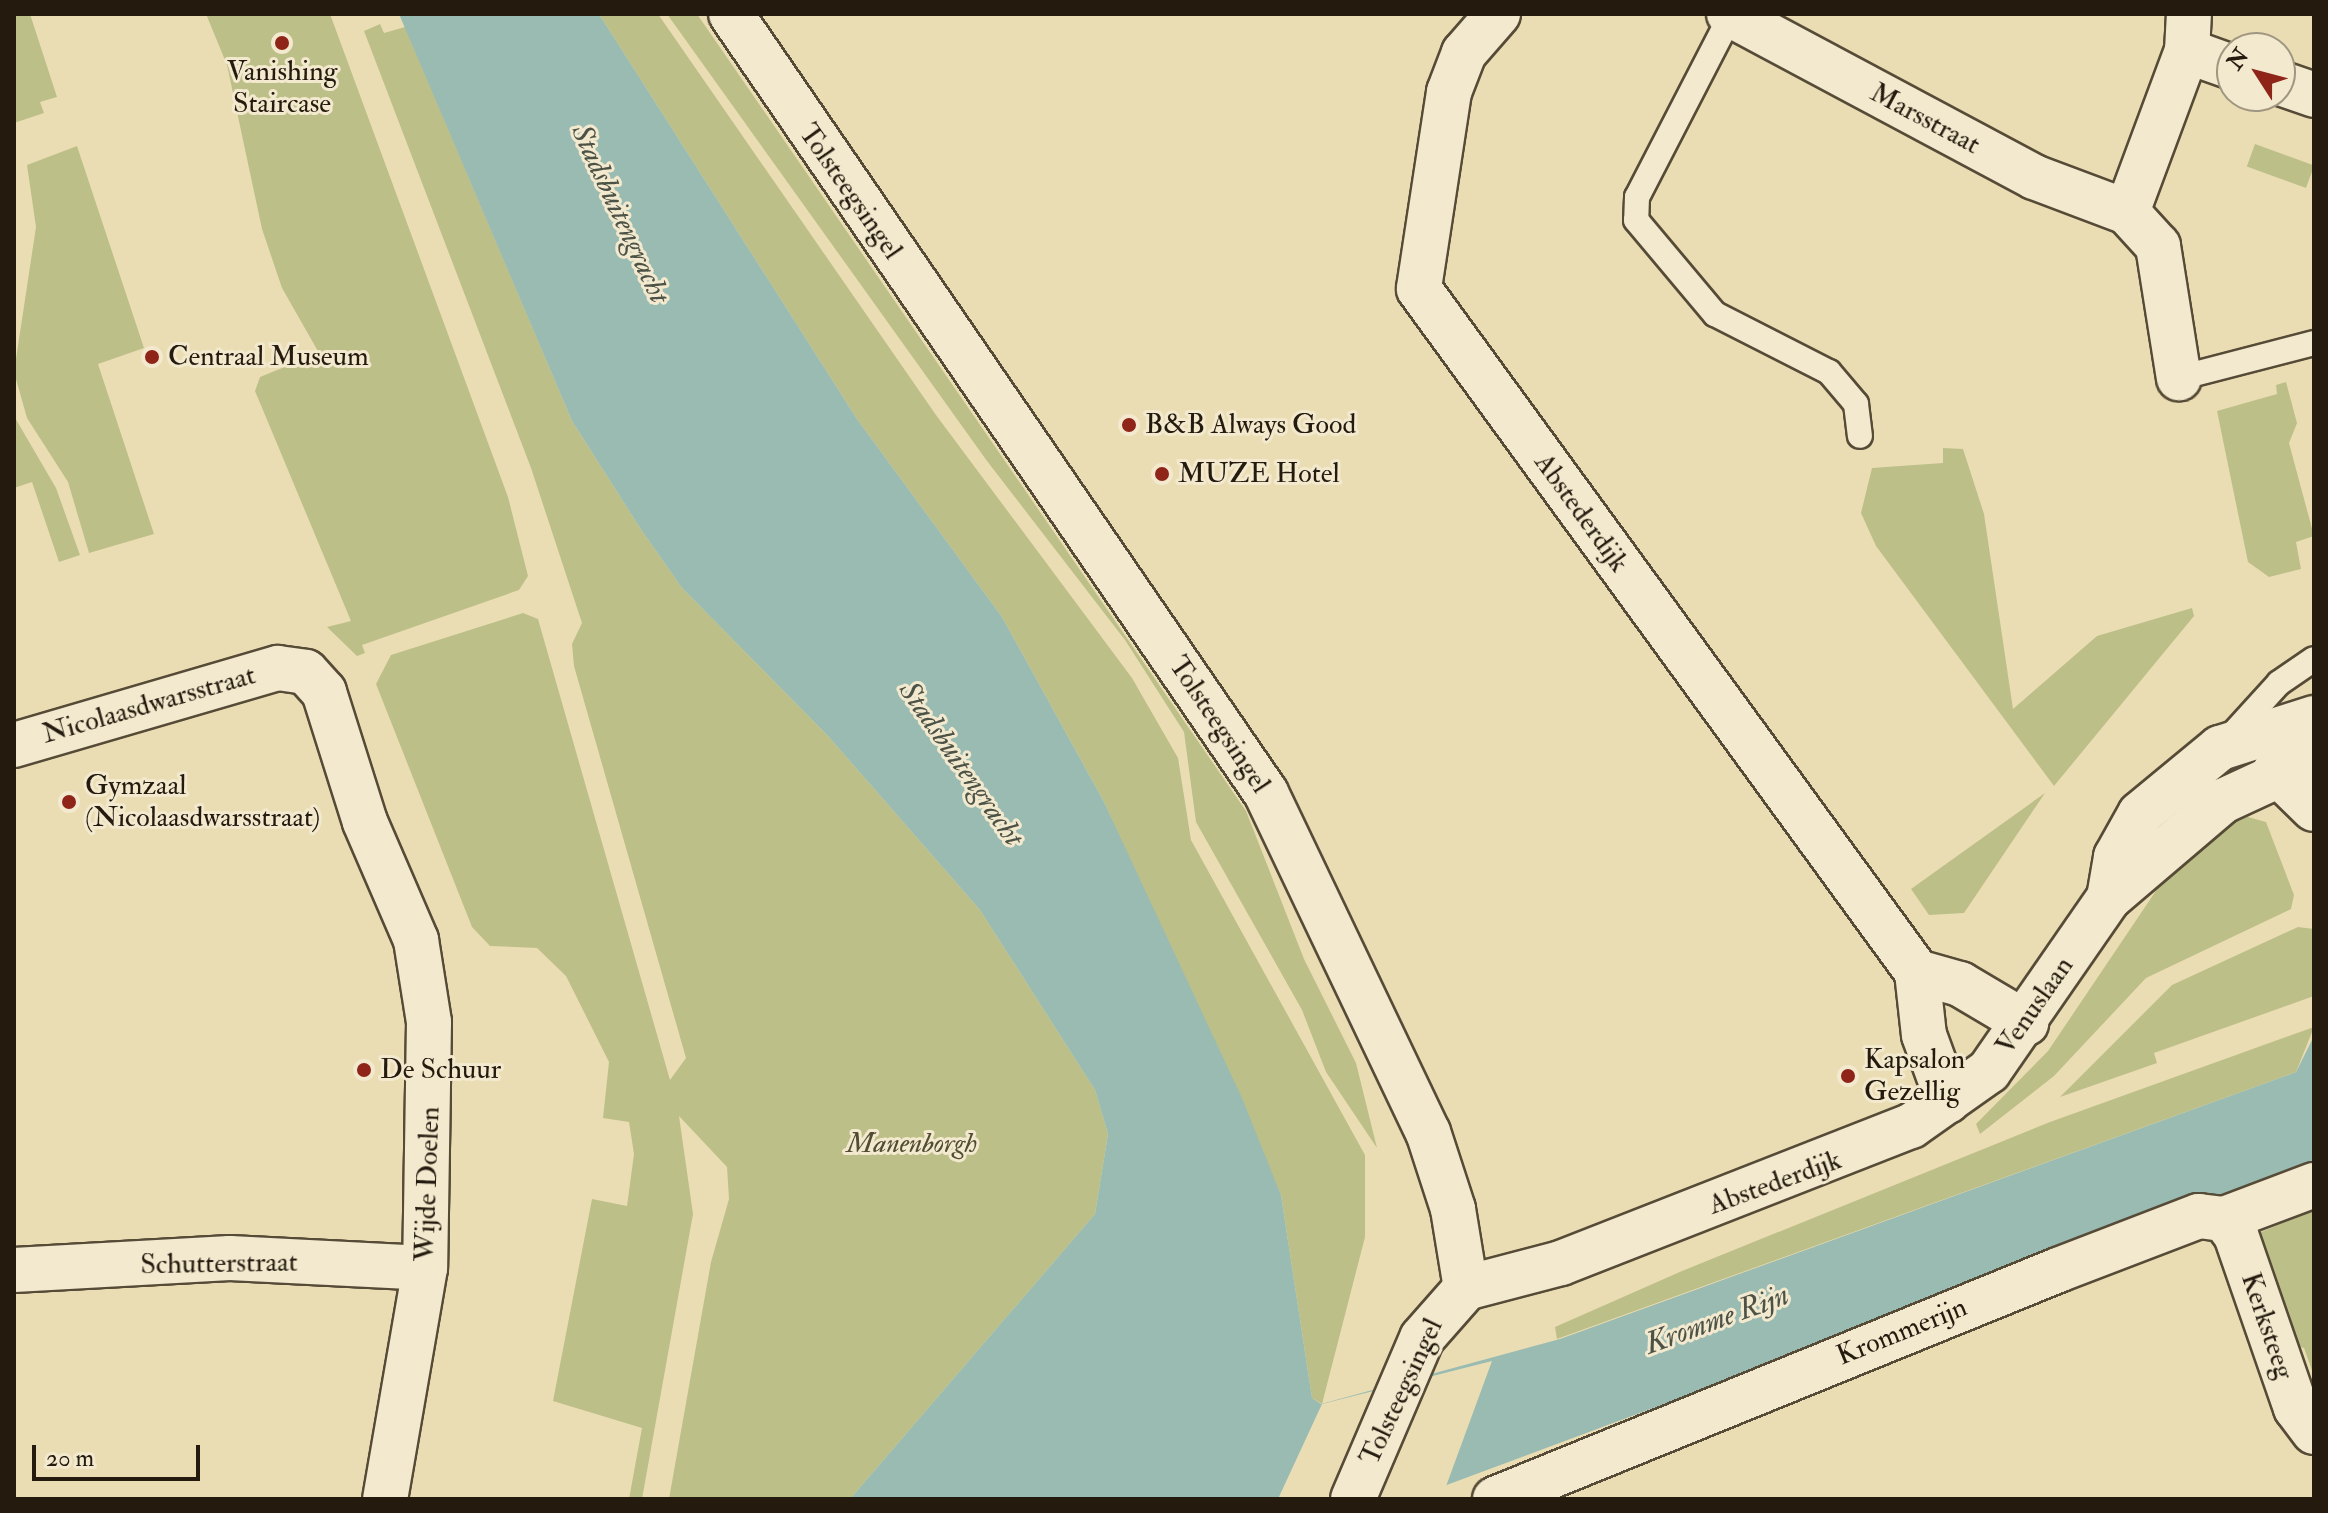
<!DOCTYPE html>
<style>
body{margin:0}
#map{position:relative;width:2328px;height:1513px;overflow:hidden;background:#ebddb3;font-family:"IM FELL Double Pica",serif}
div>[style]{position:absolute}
.green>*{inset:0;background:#bdbf88;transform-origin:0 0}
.water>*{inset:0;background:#99bbb2}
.pier>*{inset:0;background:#ebddb3}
.roads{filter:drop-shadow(2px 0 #564b37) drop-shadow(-2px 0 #564b37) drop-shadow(0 2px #564b37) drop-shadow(0 -2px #564b37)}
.lane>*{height:24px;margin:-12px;padding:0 12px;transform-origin:12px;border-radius:12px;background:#f2e9ce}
.street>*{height:44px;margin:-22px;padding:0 22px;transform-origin:22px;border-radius:22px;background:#f2e9ce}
.secondary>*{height:44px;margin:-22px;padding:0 22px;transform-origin:22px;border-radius:22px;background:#f2e9ce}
.dots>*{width:22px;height:22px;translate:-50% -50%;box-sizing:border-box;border:4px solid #f2e9ce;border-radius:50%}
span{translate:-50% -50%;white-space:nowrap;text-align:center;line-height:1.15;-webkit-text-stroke:6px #f2e9ce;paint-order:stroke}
.poi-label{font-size:28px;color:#241a0e}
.left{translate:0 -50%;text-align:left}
.street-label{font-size:28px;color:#241a0e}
.park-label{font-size:28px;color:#524c33;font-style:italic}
.water-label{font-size:30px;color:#4d5247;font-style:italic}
.frame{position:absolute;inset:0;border:16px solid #241a0e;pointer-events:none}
.north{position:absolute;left:2216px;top:32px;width:80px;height:80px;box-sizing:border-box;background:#f2e9ce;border:2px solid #a09681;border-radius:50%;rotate:306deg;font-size:22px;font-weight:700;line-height:32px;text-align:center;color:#241a0e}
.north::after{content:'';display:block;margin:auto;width:28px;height:36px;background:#8f2418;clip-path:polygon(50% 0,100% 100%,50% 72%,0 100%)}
.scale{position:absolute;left:32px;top:1445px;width:168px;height:36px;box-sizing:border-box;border:4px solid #241a0e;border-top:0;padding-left:10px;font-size:24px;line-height:28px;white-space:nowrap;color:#241a0e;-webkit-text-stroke:6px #f2e9ce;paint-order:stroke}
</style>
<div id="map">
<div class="green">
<div style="clip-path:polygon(14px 14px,30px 14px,57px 97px,40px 102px,44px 113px,14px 123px)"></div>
<div style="clip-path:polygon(206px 14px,330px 14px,508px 497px,528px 576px,519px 590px,362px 645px,365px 653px,357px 656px,327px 627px,351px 621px,255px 391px,260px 377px,319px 353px,282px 288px,262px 229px,227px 65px)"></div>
<div style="clip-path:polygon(599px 14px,658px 14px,936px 415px,1132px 678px,1178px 758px,1191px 840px,1365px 1155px,1365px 1237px,1322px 1404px,1312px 1398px,1281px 1195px,1103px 800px,1002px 617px,857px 419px)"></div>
<div style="clip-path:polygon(667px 14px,697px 14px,1246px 811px,1304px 959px,1356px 1063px,1377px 1148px,1326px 1072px,1302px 1010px,1196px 822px,1184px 732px,1125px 640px,987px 461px)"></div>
<div style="clip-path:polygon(380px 24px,384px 33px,405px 27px,572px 421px,640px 528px,682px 588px,828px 736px,980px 910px,1095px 1090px,1108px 1134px,1095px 1214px,850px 1499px,669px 1499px,711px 1262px,729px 1199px,727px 1167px,679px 1116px,693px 1214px,642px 1499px,629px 1499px,642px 1428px,553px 1401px,592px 1199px,627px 1206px,634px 1154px,629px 1122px,603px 1118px,609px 1062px,566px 976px,537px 948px,490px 946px,472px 927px,376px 684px,391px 655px,523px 613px,538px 619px,670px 1080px,686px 1058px,574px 666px,572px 644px,582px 623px,531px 468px,364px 31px)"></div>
<div style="left:2255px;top:144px;width:63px;height:24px;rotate:20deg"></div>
<div style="clip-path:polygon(77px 146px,144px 348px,98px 364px,154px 534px,89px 553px,68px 482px,27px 418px,14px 372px,36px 227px,27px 165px)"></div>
<div style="clip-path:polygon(2286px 382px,2297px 423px,2289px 443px,2314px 536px,2296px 542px,2301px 569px,2269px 577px,2248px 562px,2217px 411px,2277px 394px,2276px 385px)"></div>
<div style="clip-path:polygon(14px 416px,56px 488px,80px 555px,59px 562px,32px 482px,14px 488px)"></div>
<div style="clip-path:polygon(1943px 448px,1963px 449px,1984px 514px,2013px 709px,2097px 636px,2192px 608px,2194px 616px,2054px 786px,1876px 546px,1861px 513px,1872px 468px,1943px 463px)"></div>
<div style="clip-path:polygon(2045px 793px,1964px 913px,1929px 915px,1911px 889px)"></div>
<div style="clip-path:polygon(2248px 817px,2266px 822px,2294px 895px,2291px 909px,2146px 978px,2054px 1076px,1980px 1134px,1976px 1124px,2048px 1051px,2172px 867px,2232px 819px)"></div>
<div style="clip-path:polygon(2298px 927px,2314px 929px,2314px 996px,2154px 1053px,2157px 1063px,2060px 1097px,2172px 985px)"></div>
<div style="clip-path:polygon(2314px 1027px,2296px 1072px,1557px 1339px,1555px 1327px,1682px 1271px,2050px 1122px)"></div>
<div style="clip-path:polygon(2314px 1210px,2314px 1376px,2304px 1348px,2289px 1344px,2254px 1235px)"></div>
</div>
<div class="water">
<div style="clip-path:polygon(399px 14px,599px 14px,857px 419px,1002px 617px,1103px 800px,1242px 1098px,1281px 1195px,1312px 1398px,1321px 1404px,1560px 1339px,2296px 1072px,2314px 1036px,2314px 1162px,1409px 1499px,850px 1499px,1095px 1214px,1108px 1134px,1095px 1090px,980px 910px,828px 736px,682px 588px,640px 528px,572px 421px)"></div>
</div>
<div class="pier">
<div style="clip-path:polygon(1492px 1361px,1445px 1489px,1415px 1499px,1278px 1499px,1322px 1404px)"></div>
</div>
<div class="roads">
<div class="lane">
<div style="left:1731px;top:15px;width:205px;rotate:117.3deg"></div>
<div style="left:1637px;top:197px;width:23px;rotate:92deg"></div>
<div style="left:1636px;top:220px;width:123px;rotate:50deg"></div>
<div style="left:1715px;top:314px;width:128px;rotate:27deg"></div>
<div style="left:1829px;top:372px;width:42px;rotate:49.8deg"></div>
<div style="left:1856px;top:404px;width:32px;rotate:83deg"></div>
<div style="left:2179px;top:378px;width:139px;rotate:-14.5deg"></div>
<div style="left:2229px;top:738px;width:74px;rotate:-47.7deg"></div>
<div style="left:2279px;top:683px;width:42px;rotate:-34.4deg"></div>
</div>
<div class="street">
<div style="left:1498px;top:14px;width:52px;rotate:131.1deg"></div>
<div style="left:1464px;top:53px;width:42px;rotate:111deg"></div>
<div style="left:1449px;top:92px;width:199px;rotate:98.7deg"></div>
<div style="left:1419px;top:289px;width:845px;rotate:53.9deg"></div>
<div style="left:1917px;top:972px;width:63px;rotate:83.7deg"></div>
<div style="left:1924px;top:1035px;width:70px;rotate:70deg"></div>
<div style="left:1729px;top:14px;width:346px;rotate:28.1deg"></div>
<div style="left:2034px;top:177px;width:99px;rotate:20.6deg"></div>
<div style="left:2127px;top:212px;width:46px;rotate:47.6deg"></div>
<div style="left:2158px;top:246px;width:134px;rotate:81deg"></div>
<div style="left:2187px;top:51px;width:48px;rotate:19.6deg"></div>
<div style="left:2280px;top:83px;width:36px;rotate:19deg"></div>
<div style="left:2127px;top:212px;width:172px;rotate:-69.6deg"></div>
<div style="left:2187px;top:51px;width:37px;rotate:-87deg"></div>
<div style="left:14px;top:745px;width:275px;rotate:-16.3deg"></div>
<div style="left:278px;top:668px;width:28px;rotate:8deg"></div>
<div style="left:306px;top:672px;width:27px;rotate:48deg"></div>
<div style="left:324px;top:692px;width:136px;rotate:72.5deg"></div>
<div style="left:365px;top:822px;width:129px;rotate:66.6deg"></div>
<div style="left:416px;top:940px;width:83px;rotate:81deg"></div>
<div style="left:429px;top:1022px;width:246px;rotate:90.9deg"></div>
<div style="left:425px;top:1268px;width:234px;rotate:99.8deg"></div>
<div style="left:1917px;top:972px;width:45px;rotate:15.6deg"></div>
<div style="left:1960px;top:984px;width:77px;rotate:30.6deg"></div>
<div style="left:2224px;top:1219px;width:20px;rotate:53deg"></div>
<div style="left:2236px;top:1235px;width:183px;rotate:70.9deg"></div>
<div style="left:2296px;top:1408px;width:30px;rotate:53deg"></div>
<div style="left:14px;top:1270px;width:216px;rotate:-3.2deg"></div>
<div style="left:230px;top:1258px;width:195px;rotate:2.9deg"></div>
<div style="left:1495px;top:1499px;width:608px;rotate:-22.13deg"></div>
<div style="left:2058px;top:1270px;width:151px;rotate:-21deg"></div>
<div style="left:2199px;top:1216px;width:25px;rotate:7deg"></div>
<div style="left:2224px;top:1219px;width:96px;rotate:-20.7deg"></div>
</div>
<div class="secondary">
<div style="left:731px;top:14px;width:945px;rotate:55.52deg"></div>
<div style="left:1266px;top:793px;width:376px;rotate:64.5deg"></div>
<div style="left:1428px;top:1132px;width:81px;rotate:72deg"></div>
<div style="left:1453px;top:1209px;width:80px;rotate:80.7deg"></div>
<div style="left:2275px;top:771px;width:54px;rotate:44.3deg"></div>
<div style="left:2109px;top:898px;width:42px;rotate:-80.3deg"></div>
<div style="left:2116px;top:857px;width:49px;rotate:-60.8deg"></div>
<div style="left:2140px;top:814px;width:104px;rotate:-39.5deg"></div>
<div style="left:2220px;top:748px;width:99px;rotate:-17.7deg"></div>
<div style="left:1353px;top:1499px;width:175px;rotate:-66.8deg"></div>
<div style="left:1422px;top:1338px;width:67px;rotate:-48.7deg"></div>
<div style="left:1466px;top:1288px;width:98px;rotate:-14.7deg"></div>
<div style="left:1561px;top:1263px;width:376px;rotate:-21.4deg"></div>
<div style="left:1911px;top:1126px;width:95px;rotate:-35.2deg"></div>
<div style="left:1989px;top:1071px;width:211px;rotate:-55.3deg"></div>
<div style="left:2109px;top:898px;width:150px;rotate:-40.4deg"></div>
<div style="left:2223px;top:801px;width:100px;rotate:-24.8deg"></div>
</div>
</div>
<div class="dots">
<div style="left:282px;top:43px;background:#8f2418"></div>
<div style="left:152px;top:357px;background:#8f2418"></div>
<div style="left:1129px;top:425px;background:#8f2418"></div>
<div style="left:1162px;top:474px;background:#8f2418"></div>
<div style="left:69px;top:802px;background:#8f2418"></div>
<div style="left:364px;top:1070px;background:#8f2418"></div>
<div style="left:1848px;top:1076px;background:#8f2418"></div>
</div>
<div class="poi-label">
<span style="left:282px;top:88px">Vanishing<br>Staircase</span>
<span class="left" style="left:168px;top:357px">Centraal Museum</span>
<span class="left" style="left:1145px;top:425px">B&amp;B Always Good</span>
<span class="left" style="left:1178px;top:474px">MUZE Hotel</span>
<span class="left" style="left:85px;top:802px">Gymzaal<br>(Nicolaasdwarsstraat)</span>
<span class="left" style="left:1864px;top:1076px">Kapsalon<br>Gezellig</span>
<span class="left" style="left:380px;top:1070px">De Schuur</span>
</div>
<div class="street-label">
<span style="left:1925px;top:119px;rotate:28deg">Marsstraat</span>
<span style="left:850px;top:192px;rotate:55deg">Tolsteegsingel</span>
<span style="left:1581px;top:513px;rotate:54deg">Abstederdijk</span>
<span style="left:149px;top:705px;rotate:-16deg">Nicolaasdwarsstraat</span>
<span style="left:1219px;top:725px;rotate:56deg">Tolsteegsingel</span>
<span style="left:2035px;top:1006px;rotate:-55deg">Venuslaan</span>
<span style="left:1775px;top:1183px;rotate:-20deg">Abstederdijk</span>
<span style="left:428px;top:1184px;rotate:-88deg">Wijde Doelen</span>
<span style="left:219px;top:1264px;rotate:-1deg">Schutterstraat</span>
<span style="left:2267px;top:1326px;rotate:71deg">Kerksteeg</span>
<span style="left:1902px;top:1332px;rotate:-22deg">Krommerijn</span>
<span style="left:1402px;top:1392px;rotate:-65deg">Tolsteegsingel</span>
</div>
<div class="park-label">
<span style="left:912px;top:1144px">Manenborgh</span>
</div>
<div class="water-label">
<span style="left:620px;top:214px;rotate:65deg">Stadsbuitengracht</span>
<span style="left:961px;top:764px;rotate:55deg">Stadsbuitengracht</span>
<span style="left:1717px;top:1320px;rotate:-20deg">Kromme Rijn</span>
</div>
<div class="frame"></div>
<div class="north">N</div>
<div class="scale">20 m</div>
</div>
